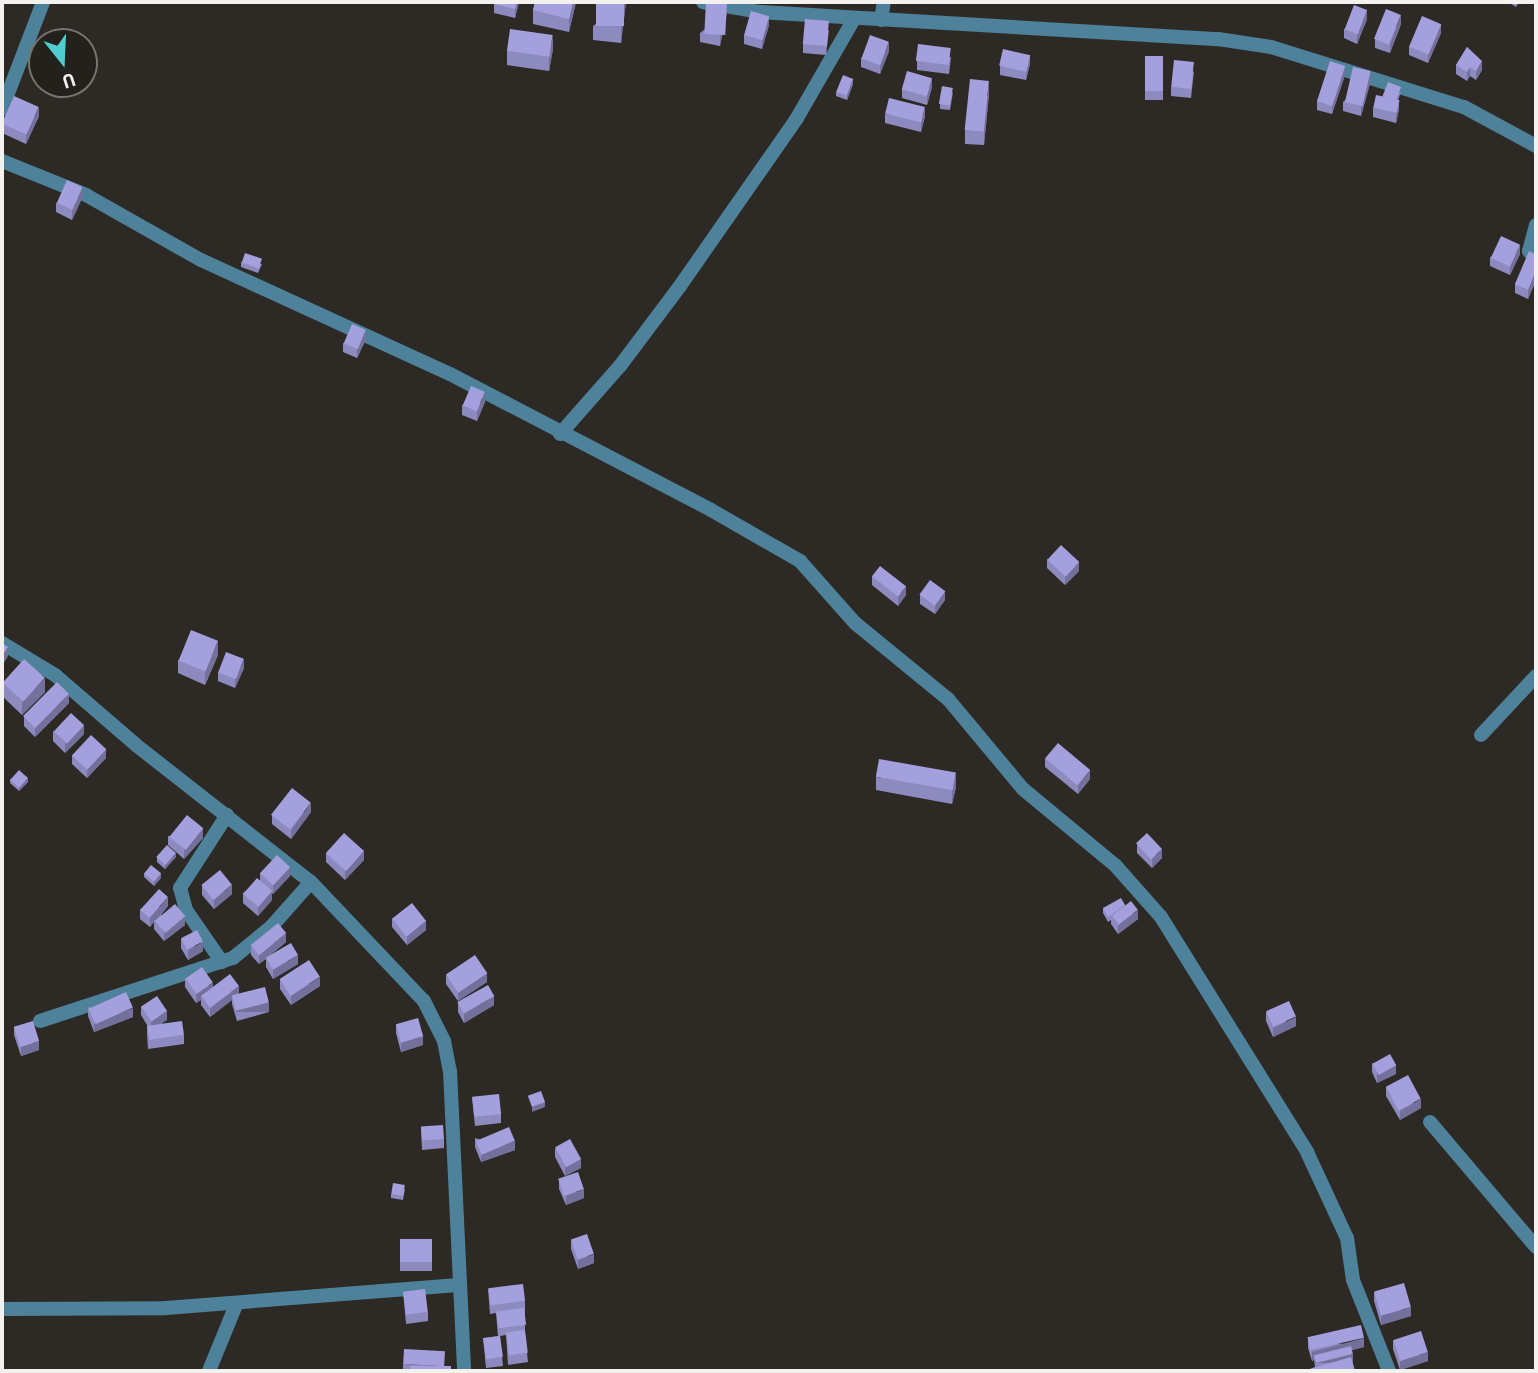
<!DOCTYPE html>
<style>
body{margin:0}
#map{position:relative;width:1538px;height:1373px;overflow:hidden;background:#2d2a25;font-family:Barlow,sans-serif}
div>[style]{position:absolute}
.minor>*{height:14px;margin:-7px;padding:0 7px;transform-origin:7px;border-radius:7px;background:#4e819a}
.wall>*{inset:0;background:#8d8abf;transform-origin:0 0}
.shaded-wall>*{inset:0;background:#73709b;transform-origin:0 0}
.building>*{inset:0;background:#a4a0de;transform-origin:0 0}
span{translate:-50% -50%;white-space:nowrap;text-align:center;line-height:1.15;-webkit-text-stroke:7px #23211c;paint-order:stroke}
.frame{position:absolute;inset:0;border:4px solid #f4f2ef;pointer-events:none}
.north{position:absolute;left:28px;top:28px;width:70px;height:70px;box-sizing:border-box;background:#23211c;border:2px solid #777570;border-radius:50%;rotate:162deg;font-size:19px;font-weight:700;line-height:28px;text-align:center;color:#f4f2ef}
.north::after{content:'';display:block;margin:auto;width:24px;height:32px;background:#52cdce;clip-path:polygon(50% 0,100% 100%,50% 72%,0 100%)}
</style>
<div id="map">
<div class="minor">
<div style="left:703px;top:2px;width:58px;rotate:10deg"></div>
<div style="left:760px;top:12px;width:459px;rotate:3.4deg"></div>
<div style="left:1218px;top:39px;width:54px;rotate:8.6deg"></div>
<div style="left:1271px;top:47px;width:202px;rotate:17.3deg"></div>
<div style="left:1464px;top:107px;width:82px;rotate:28.4deg"></div>
<div style="left:881px;top:20px;width:18px;rotate:-81deg"></div>
<div style="left:2px;top:109px;width:115px;rotate:-69deg"></div>
<div style="left:2px;top:161px;width:91px;rotate:22deg"></div>
<div style="left:86px;top:195px;width:132px;rotate:29.5deg"></div>
<div style="left:201px;top:260px;width:274px;rotate:24.6deg"></div>
<div style="left:450px;top:374px;width:294px;rotate:27.5deg"></div>
<div style="left:711px;top:510px;width:103px;rotate:29.8deg"></div>
<div style="left:800px;top:561px;width:83px;rotate:48.4deg"></div>
<div style="left:855px;top:623px;width:120px;rotate:39.3deg"></div>
<div style="left:948px;top:699px;width:117px;rotate:50.2deg"></div>
<div style="left:1023px;top:789px;width:119px;rotate:39.6deg"></div>
<div style="left:1115px;top:865px;width:69px;rotate:48.5deg"></div>
<div style="left:1161px;top:917px;width:277px;rotate:58.1deg"></div>
<div style="left:1307px;top:1152px;width:95px;rotate:65.1deg"></div>
<div style="left:1347px;top:1238px;width:42px;rotate:81.9deg"></div>
<div style="left:1353px;top:1280px;width:98px;rotate:68.4deg"></div>
<div style="left:1536px;top:225px;width:27px;rotate:105deg"></div>
<div style="left:1529px;top:251px;width:11px;rotate:49deg"></div>
<div style="left:560px;top:434px;width:91px;rotate:-48.6deg"></div>
<div style="left:620px;top:366px;width:100px;rotate:-53.1deg"></div>
<div style="left:680px;top:286px;width:205px;rotate:-55.1deg"></div>
<div style="left:797px;top:118px;width:114px;rotate:-60.1deg"></div>
<div style="left:2px;top:643px;width:62px;rotate:31.1deg"></div>
<div style="left:55px;top:675px;width:107px;rotate:40.8deg"></div>
<div style="left:136px;top:745px;width:222px;rotate:38.1deg"></div>
<div style="left:311px;top:882px;width:164px;rotate:46.5deg"></div>
<div style="left:424px;top:1001px;width:45px;rotate:63.4deg"></div>
<div style="left:444px;top:1041px;width:31px;rotate:79deg"></div>
<div style="left:450px;top:1071px;width:300px;rotate:87.3deg"></div>
<div style="left:1481px;top:735px;width:81px;rotate:-47deg"></div>
<div style="left:222px;top:962px;width:63px;rotate:-124.7deg"></div>
<div style="left:186px;top:910px;width:23px;rotate:-105deg"></div>
<div style="left:180px;top:888px;width:87px;rotate:-57.2deg"></div>
<div style="left:40px;top:1021px;width:203px;rotate:-18.1deg"></div>
<div style="left:233px;top:958px;width:49px;rotate:-39.2deg"></div>
<div style="left:271px;top:927px;width:60px;rotate:-48.4deg"></div>
<div style="left:1430px;top:1122px;width:164px;rotate:49.7deg"></div>
<div style="left:2px;top:1309px;width:164px;rotate:-0.3deg"></div>
<div style="left:166px;top:1308px;width:293px;rotate:-4.5deg"></div>
<div style="left:209px;top:1371px;width:71px;rotate:-67.8deg"></div>
</div>
<div class="wall">
<div style="clip-path:polygon(494px 2px,519px 2px,515px 18px,494px 13px)"></div>
<div style="clip-path:polygon(535px 2px,576px 2px,569px 32px,533px 24px,533px 10px)"></div>
<div style="clip-path:polygon(626px 2px,621px 43px,593px 40px,593px 26px)"></div>
<div style="clip-path:polygon(1508px 2px,1519px 2px,1516px 7px)"></div>
<div style="clip-path:polygon(727px 12px,720px 46px,700px 42px,700px 33px)"></div>
<div style="clip-path:polygon(1367px 19px,1357px 44px,1344px 38px,1344px 29px)"></div>
<div style="clip-path:polygon(1401px 24px,1390px 53px,1375px 48px,1375px 39px)"></div>
<div style="clip-path:polygon(769px 25px,762px 49px,744px 44px,744px 35px)"></div>
<div style="clip-path:polygon(829px 30px,826px 55px,803px 53px,803px 44px)"></div>
<div style="clip-path:polygon(1441px 33px,1428px 63px,1409px 55px,1409px 46px)"></div>
<div style="clip-path:polygon(1467px 47px,1482px 70px,1476px 80px,1470px 76px,1467px 81px,1456px 74px,1456px 65px)"></div>
<div style="clip-path:polygon(553px 49px,549px 71px,507px 65px,507px 51px)"></div>
<div style="clip-path:polygon(889px 51px,880px 74px,861px 67px,861px 58px)"></div>
<div style="left:1145px;top:56px;width:18px;height:44px"></div>
<div style="clip-path:polygon(951px 57px,949px 74px,917px 70px,917px 61px)"></div>
<div style="clip-path:polygon(1030px 64px,1026px 80px,1000px 75px,1000px 66px)"></div>
<div style="clip-path:polygon(1194px 71px,1191px 98px,1171px 96px,1171px 87px)"></div>
<div style="clip-path:polygon(1345px 75px,1332px 114px,1317px 110px,1317px 101px)"></div>
<div style="clip-path:polygon(1371px 80px,1361px 116px,1343px 111px,1343px 102px)"></div>
<div style="clip-path:polygon(853px 84px,847px 100px,836px 96px,836px 92px)"></div>
<div style="clip-path:polygon(932px 87px,927px 105px,902px 98px,902px 89px)"></div>
<div style="clip-path:polygon(953px 92px,950px 110px,940px 109px,940px 104px)"></div>
<div style="clip-path:polygon(1401px 92px,1398px 100px,1399px 109px,1396px 123px,1373px 117px,1373px 108px,1383px 96px)"></div>
<div style="clip-path:polygon(989px 94px,984px 145px,965px 144px,965px 130px)"></div>
<div style="clip-path:polygon(885px 114px,925px 116px,921px 132px,885px 123px)"></div>
<div style="clip-path:polygon(39px 116px,26px 144px,2px 133px,2px 124px)"></div>
<div style="clip-path:polygon(83px 196px,72px 220px,56px 212px,56px 203px)"></div>
<div style="clip-path:polygon(1520px 254px,1510px 275px,1490px 266px,1490px 257px)"></div>
<div style="clip-path:polygon(1536px 255px,1536px 280px,1528px 299px,1515px 293px,1515px 284px)"></div>
<div style="clip-path:polygon(241px 262px,262px 264px,258px 273px,241px 267px)"></div>
<div style="clip-path:polygon(366px 339px,357px 358px,343px 352px,343px 343px)"></div>
<div style="clip-path:polygon(485px 402px,477px 421px,462px 415px,462px 405px)"></div>
<div style="clip-path:polygon(1047px 559px,1079px 571px,1065px 585px,1047px 568px)"></div>
<div style="clip-path:polygon(872px 576px,906px 595px,898px 606px,872px 585px)"></div>
<div style="clip-path:polygon(920px 595px,945px 600px,935px 614px,920px 604px)"></div>
<div style="clip-path:polygon(218px 655px,205px 685px,178px 673px,178px 660px)"></div>
<div style="clip-path:polygon(244px 668px,235px 688px,218px 681px,218px 672px)"></div>
<div style="clip-path:polygon(2px 682px,45px 692px,22px 715px,2px 696px)"></div>
<div style="clip-path:polygon(69px 703px,35px 737px,24px 726px,24px 717px)"></div>
<div style="clip-path:polygon(53px 731px,84px 734px,65px 753px,53px 741px)"></div>
<div style="clip-path:polygon(72px 755px,106px 758px,87px 778px,72px 764px)"></div>
<div style="clip-path:polygon(1045px 758px,1090px 779px,1078px 794px,1045px 767px)"></div>
<div style="clip-path:polygon(876px 777px,956px 787px,952px 804px,876px 790px)"></div>
<div style="clip-path:polygon(10px 779px,28px 782px,19px 791px,10px 783px)"></div>
<div style="clip-path:polygon(311px 812px,291px 839px,272px 824px,272px 815px)"></div>
<div style="clip-path:polygon(168px 836px,203px 838px,184px 859px,168px 845px)"></div>
<div style="clip-path:polygon(1137px 844px,1162px 858px,1152px 868px,1137px 853px)"></div>
<div style="clip-path:polygon(326px 853px,364px 860px,345px 880px,326px 862px)"></div>
<div style="clip-path:polygon(157px 857px,176px 857px,165px 869px,157px 862px)"></div>
<div style="clip-path:polygon(144px 873px,161px 878px,154px 886px,144px 877px)"></div>
<div style="clip-path:polygon(260px 873px,290px 876px,273px 894px,272px 893px,272px 900px,258px 916px,243px 903px,243px 893px,260px 880px)"></div>
<div style="clip-path:polygon(202px 886px,232px 894px,214px 909px,202px 895px)"></div>
<div style="clip-path:polygon(1125px 905px,1138px 919px,1118px 934px,1111px 924px,1111px 920px,1108px 922px,1103px 913px,1103px 908px)"></div>
<div style="clip-path:polygon(168px 906px,161px 915px,185px 925px,164px 941px,154px 929px,154px 922px,150px 927px,140px 919px,140px 909px)"></div>
<div style="clip-path:polygon(392px 918px,426px 930px,407px 945px,392px 927px)"></div>
<div style="clip-path:polygon(181px 939px,203px 951px,188px 960px,181px 948px)"></div>
<div style="clip-path:polygon(286px 942px,268px 957px,298px 964px,273px 979px,266px 967px,266px 959px,259px 964px,251px 955px,251px 946px)"></div>
<div style="clip-path:polygon(446px 975px,487px 982px,458px 1001px,446px 984px)"></div>
<div style="clip-path:polygon(185px 978px,213px 987px,239px 994px,269px 1012px,237px 1021px,232px 1004px,232px 1000px,210px 1017px,201px 1005px,201px 1000px,196px 1003px,185px 987px)"></div>
<div style="clip-path:polygon(280px 980px,320px 986px,291px 1005px,280px 989px)"></div>
<div style="clip-path:polygon(458px 1003px,494px 1005px,464px 1023px,458px 1012px)"></div>
<div style="clip-path:polygon(141px 1006px,167px 1020px,161px 1023px,184px 1035px,184px 1044px,148px 1049px,147px 1034px,147px 1025px,141px 1015px)"></div>
<div style="clip-path:polygon(88px 1007px,133px 1017px,94px 1032px,88px 1016px)"></div>
<div style="clip-path:polygon(1266px 1012px,1296px 1026px,1273px 1037px,1266px 1021px)"></div>
<div style="clip-path:polygon(396px 1024px,423px 1045px,401px 1052px,396px 1033px)"></div>
<div style="clip-path:polygon(14px 1026px,39px 1050px,21px 1056px,14px 1035px)"></div>
<div style="clip-path:polygon(1372px 1063px,1396px 1074px,1377px 1083px,1372px 1072px)"></div>
<div style="clip-path:polygon(1386px 1087px,1421px 1108px,1400px 1120px,1386px 1096px)"></div>
<div style="clip-path:polygon(472px 1097px,501px 1114px,501px 1123px,475px 1126px)"></div>
<div style="clip-path:polygon(421px 1127px,444px 1139px,444px 1148px,422px 1150px)"></div>
<div style="clip-path:polygon(475px 1138px,515px 1150px,481px 1162px,475px 1147px)"></div>
<div style="clip-path:polygon(555px 1148px,581px 1168px,565px 1176px,555px 1157px)"></div>
<div style="clip-path:polygon(559px 1180px,584px 1198px,566px 1205px,559px 1189px)"></div>
<div style="clip-path:polygon(405px 1189px,403px 1200px,391px 1198px,391px 1194px)"></div>
<div style="left:432px;top:1239px;width:32px;height:32px;rotate:90deg"></div>
<div style="clip-path:polygon(571px 1240px,594px 1263px,578px 1269px,571px 1249px)"></div>
<div style="clip-path:polygon(488px 1289px,525px 1301px,525px 1334px,528px 1362px,508px 1365px,506px 1335px,500px 1336px,503px 1366px,486px 1368px,483px 1338px,498px 1336px,496px 1313px,490px 1314px)"></div>
<div style="clip-path:polygon(403px 1292px,428px 1312px,428px 1321px,406px 1324px)"></div>
<div style="clip-path:polygon(1374px 1292px,1411px 1316px,1381px 1325px,1374px 1301px)"></div>
<div style="clip-path:polygon(1308px 1339px,1364px 1347px,1352px 1350px,1352px 1363px,1355px 1371px,1310px 1371px,1310px 1369px,1315px 1367px,1314px 1360px,1312px 1361px,1308px 1348px)"></div>
<div style="clip-path:polygon(1393px 1340px,1428px 1361px,1400px 1370px,1393px 1349px)"></div>
<div style="clip-path:polygon(403px 1364px,444px 1366px,451px 1371px,403px 1371px)"></div>
</div>
<div class="shaded-wall">
<div style="clip-path:polygon(517px 2px,519px 2px,515px 18px,515px 9px)"></div>
<div style="clip-path:polygon(573px 2px,576px 2px,569px 32px,569px 19px)"></div>
<div style="clip-path:polygon(624px 2px,626px 2px,621px 43px,621px 29px)"></div>
<div style="clip-path:polygon(727px 3px,727px 12px,720px 46px,720px 37px)"></div>
<div style="clip-path:polygon(1367px 10px,1367px 19px,1357px 44px,1357px 35px)"></div>
<div style="clip-path:polygon(1401px 15px,1401px 24px,1390px 53px,1390px 44px)"></div>
<div style="clip-path:polygon(769px 16px,769px 25px,762px 49px,762px 40px)"></div>
<div style="clip-path:polygon(1441px 24px,1441px 33px,1428px 63px,1428px 54px)"></div>
<div style="clip-path:polygon(553px 35px,553px 49px,549px 71px,549px 57px)"></div>
<div style="clip-path:polygon(889px 42px,889px 51px,880px 74px,880px 65px)"></div>
<div style="clip-path:polygon(1030px 55px,1030px 64px,1026px 80px,1026px 71px)"></div>
<div style="clip-path:polygon(1482px 61px,1482px 70px,1476px 80px,1476px 71px)"></div>
<div style="clip-path:polygon(1345px 66px,1345px 75px,1332px 114px,1332px 105px)"></div>
<div style="clip-path:polygon(1470px 67px,1470px 76px,1467px 81px,1467px 72px)"></div>
<div style="clip-path:polygon(1371px 71px,1371px 80px,1361px 116px,1361px 107px)"></div>
<div style="clip-path:polygon(932px 78px,932px 87px,927px 105px,927px 96px)"></div>
<div style="clip-path:polygon(853px 79px,853px 84px,847px 100px,847px 95px)"></div>
<div style="clip-path:polygon(989px 81px,989px 94px,984px 145px,984px 132px)"></div>
<div style="clip-path:polygon(1399px 100px,1399px 109px,1396px 123px,1396px 114px)"></div>
<div style="clip-path:polygon(39px 107px,39px 116px,26px 144px,26px 135px)"></div>
<div style="clip-path:polygon(925px 107px,925px 116px,921px 132px,921px 123px)"></div>
<div style="clip-path:polygon(83px 187px,83px 196px,72px 220px,72px 211px)"></div>
<div style="clip-path:polygon(1520px 245px,1520px 254px,1510px 275px,1510px 266px)"></div>
<div style="clip-path:polygon(1536px 270px,1536px 280px,1528px 299px,1528px 290px)"></div>
<div style="clip-path:polygon(366px 330px,366px 339px,357px 358px,357px 349px)"></div>
<div style="clip-path:polygon(485px 392px,485px 402px,477px 421px,477px 412px)"></div>
<div style="clip-path:polygon(1079px 562px,1079px 571px,1065px 585px,1065px 576px)"></div>
<div style="clip-path:polygon(906px 586px,906px 595px,898px 606px,898px 597px)"></div>
<div style="clip-path:polygon(945px 591px,945px 600px,935px 614px,935px 605px)"></div>
<div style="clip-path:polygon(218px 641px,218px 655px,205px 685px,205px 671px)"></div>
<div style="clip-path:polygon(8px 647px,8px 656px,2px 666px,2px 656px)"></div>
<div style="clip-path:polygon(244px 659px,244px 668px,235px 688px,235px 679px)"></div>
<div style="clip-path:polygon(45px 678px,45px 692px,22px 715px,22px 702px)"></div>
<div style="clip-path:polygon(69px 694px,69px 703px,35px 737px,35px 728px)"></div>
<div style="clip-path:polygon(84px 725px,84px 734px,65px 753px,65px 744px)"></div>
<div style="clip-path:polygon(106px 749px,106px 758px,87px 778px,87px 769px)"></div>
<div style="clip-path:polygon(1090px 770px,1090px 779px,1078px 794px,1078px 785px)"></div>
<div style="clip-path:polygon(956px 773px,956px 787px,952px 804px,952px 791px)"></div>
<div style="clip-path:polygon(28px 778px,28px 782px,19px 791px,19px 787px)"></div>
<div style="clip-path:polygon(311px 803px,311px 812px,291px 839px,291px 830px)"></div>
<div style="clip-path:polygon(203px 828px,203px 838px,184px 859px,184px 850px)"></div>
<div style="clip-path:polygon(1162px 849px,1162px 858px,1152px 868px,1152px 859px)"></div>
<div style="clip-path:polygon(364px 851px,364px 860px,345px 880px,345px 871px)"></div>
<div style="clip-path:polygon(176px 853px,176px 857px,165px 869px,165px 865px)"></div>
<div style="clip-path:polygon(290px 867px,290px 876px,273px 894px,273px 885px)"></div>
<div style="clip-path:polygon(161px 873px,161px 878px,154px 886px,154px 881px)"></div>
<div style="clip-path:polygon(232px 885px,232px 894px,214px 909px,214px 900px)"></div>
<div style="clip-path:polygon(272px 891px,272px 900px,258px 916px,258px 907px)"></div>
<div style="clip-path:polygon(168px 897px,168px 906px,155px 921px,154px 920px,154px 922px,150px 927px,150px 918px)"></div>
<div style="clip-path:polygon(1138px 910px,1138px 919px,1118px 934px,1118px 925px)"></div>
<div style="clip-path:polygon(185px 916px,185px 925px,164px 941px,164px 932px)"></div>
<div style="clip-path:polygon(426px 921px,426px 930px,407px 945px,407px 936px)"></div>
<div style="clip-path:polygon(286px 933px,286px 942px,259px 964px,259px 955px)"></div>
<div style="clip-path:polygon(203px 942px,203px 951px,188px 960px,188px 950px)"></div>
<div style="clip-path:polygon(298px 955px,298px 964px,273px 979px,273px 970px)"></div>
<div style="clip-path:polygon(487px 973px,487px 982px,458px 1001px,458px 992px)"></div>
<div style="clip-path:polygon(320px 977px,320px 986px,291px 1005px,291px 996px)"></div>
<div style="clip-path:polygon(213px 983px,213px 992px,201px 996px,201px 1000px,196px 1003px,196px 994px)"></div>
<div style="clip-path:polygon(239px 986px,239px 995px,232px 995px,232px 1000px,210px 1017px,210px 1008px)"></div>
<div style="clip-path:polygon(494px 996px,494px 1005px,464px 1023px,464px 1014px)"></div>
<div style="left:269px;top:1003px;width:9px;height:33px;rotate:90deg"></div>
<div style="clip-path:polygon(133px 1008px,133px 1017px,94px 1032px,94px 1023px)"></div>
<div style="clip-path:polygon(167px 1011px,167px 1020px,151px 1030px,151px 1021px)"></div>
<div style="clip-path:polygon(1296px 1017px,1296px 1026px,1273px 1037px,1273px 1028px)"></div>
<div style="clip-path:polygon(423px 1036px,423px 1045px,401px 1052px,401px 1043px)"></div>
<div style="clip-path:polygon(39px 1041px,39px 1050px,21px 1056px,21px 1047px)"></div>
<div style="clip-path:polygon(1396px 1065px,1396px 1074px,1377px 1083px,1377px 1074px)"></div>
<div style="clip-path:polygon(1421px 1099px,1421px 1108px,1400px 1120px,1400px 1111px)"></div>
<div style="clip-path:polygon(545px 1102px,545px 1107px,532px 1112px,532px 1107px)"></div>
<div style="clip-path:polygon(515px 1141px,515px 1150px,481px 1162px,481px 1153px)"></div>
<div style="clip-path:polygon(581px 1159px,581px 1168px,565px 1176px,565px 1167px)"></div>
<div style="clip-path:polygon(584px 1189px,584px 1198px,566px 1205px,566px 1196px)"></div>
<div style="clip-path:polygon(594px 1254px,594px 1263px,578px 1269px,578px 1260px)"></div>
<div style="clip-path:polygon(1411px 1307px,1411px 1316px,1381px 1325px,1381px 1316px)"></div>
<div style="clip-path:polygon(1364px 1338px,1364px 1347px,1316px 1360px,1314px 1354px,1314px 1360px,1312px 1361px,1312px 1352px)"></div>
<div style="clip-path:polygon(1428px 1352px,1428px 1361px,1400px 1370px,1400px 1361px)"></div>
<div style="left:1353px;top:1354px;width:9px;height:38px;rotate:90deg"></div>
</div>
<div class="building">
<div style="clip-path:polygon(494px 2px,517px 2px,515px 9px,494px 4px)"></div>
<div style="clip-path:polygon(535px 2px,573px 2px,569px 19px,533px 10px)"></div>
<div style="left:596px;top:2px;width:28px;height:24px"></div>
<div style="left:706px;top:2px;width:21px;height:32px;rotate:3deg"></div>
<div style="left:1354px;top:5px;width:14px;height:26px;rotate:21deg"></div>
<div style="left:1386px;top:9px;width:16px;height:32px;rotate:22deg"></div>
<div style="left:751px;top:11px;width:19px;height:25px;rotate:16deg"></div>
<div style="left:1422px;top:16px;width:21px;height:33px;rotate:23deg"></div>
<div style="left:805px;top:19px;width:24px;height:25px;rotate:5deg"></div>
<div style="left:510px;top:29px;width:43px;height:22px;rotate:8deg"></div>
<div style="left:870px;top:35px;width:20px;height:25px;rotate:20deg"></div>
<div style="left:918px;top:44px;width:33px;height:17px;rotate:7deg"></div>
<div style="clip-path:polygon(1467px 47px,1482px 61px,1476px 71px,1470px 67px,1467px 72px,1456px 65px)"></div>
<div style="left:1003px;top:49px;width:28px;height:17px;rotate:13deg"></div>
<div style="left:1145px;top:56px;width:18px;height:35px"></div>
<div style="left:1174px;top:60px;width:20px;height:27px;rotate:6deg"></div>
<div style="left:1330px;top:61px;width:16px;height:42px;rotate:18deg"></div>
<div style="left:1353px;top:67px;width:18px;height:36px;rotate:13deg"></div>
<div style="left:907px;top:71px;width:26px;height:19px;rotate:16deg"></div>
<div style="left:843px;top:75px;width:11px;height:18px;rotate:22deg"></div>
<div style="left:970px;top:79px;width:19px;height:51px;rotate:6deg"></div>
<div style="left:1388px;top:82px;width:14px;height:15px;rotate:21deg"></div>
<div style="left:942px;top:86px;width:11px;height:18px;rotate:10deg"></div>
<div style="left:1376px;top:95px;width:24px;height:13px;rotate:12deg"></div>
<div style="left:14px;top:96px;width:27px;height:30px;rotate:24deg"></div>
<div style="left:889px;top:98px;width:37px;height:16px;rotate:14deg"></div>
<div style="left:67px;top:180px;width:17px;height:25px;rotate:24deg"></div>
<div style="left:1501px;top:236px;width:21px;height:24px;rotate:25deg"></div>
<div style="clip-path:polygon(1529px 251px,1536px 255px,1536px 270px,1528px 290px,1515px 284px)"></div>
<div style="left:245px;top:253px;width:18px;height:10px;rotate:19deg"></div>
<div style="left:352px;top:324px;width:15px;height:21px;rotate:23deg"></div>
<div style="left:471px;top:386px;width:15px;height:21px;rotate:23deg"></div>
<div style="left:1061px;top:545px;width:25px;height:20px;rotate:43deg"></div>
<div style="left:880px;top:566px;width:33px;height:13px;rotate:38deg"></div>
<div style="left:930px;top:580px;width:19px;height:18px;rotate:36deg"></div>
<div style="left:191px;top:630px;width:29px;height:33px;rotate:22deg"></div>
<div style="clip-path:polygon(2px 643px,8px 647px,2px 656px)"></div>
<div style="left:226px;top:652px;width:19px;height:22px;rotate:21deg"></div>
<div style="left:24px;top:659px;width:28px;height:32px;rotate:42deg"></div>
<div style="left:57px;top:682px;width:17px;height:48px;rotate:45deg"></div>
<div style="left:71px;top:713px;width:18px;height:25px;rotate:43deg"></div>
<div style="left:91px;top:735px;width:21px;height:28px;rotate:43deg"></div>
<div style="left:1058px;top:743px;width:42px;height:20px;rotate:40deg"></div>
<div style="left:879px;top:759px;width:78px;height:18px;rotate:10deg"></div>
<div style="left:19px;top:770px;width:12px;height:13px;rotate:42deg"></div>
<div style="left:292px;top:788px;width:24px;height:34px;rotate:38deg"></div>
<div style="left:187px;top:815px;width:21px;height:28px;rotate:39deg"></div>
<div style="left:344px;top:833px;width:27px;height:27px;rotate:42deg"></div>
<div style="left:1147px;top:833px;width:22px;height:15px;rotate:47deg"></div>
<div style="left:167px;top:845px;width:12px;height:16px;rotate:42deg"></div>
<div style="left:277px;top:855px;width:18px;height:25px;rotate:43deg"></div>
<div style="left:151px;top:865px;width:13px;height:11px;rotate:39deg"></div>
<div style="left:220px;top:870px;width:19px;height:24px;rotate:51deg"></div>
<div style="left:257px;top:878px;width:20px;height:21px;rotate:41deg"></div>
<div style="left:159px;top:889px;width:12px;height:28px;rotate:42deg"></div>
<div style="clip-path:polygon(1121px 898px,1125px 905px,1108px 917px,1103px 908px)"></div>
<div style="left:1131px;top:901px;width:11px;height:24px;rotate:52deg"></div>
<div style="left:412px;top:903px;width:23px;height:25px;rotate:52deg"></div>
<div style="left:175px;top:904px;width:16px;height:26px;rotate:50deg"></div>
<div style="left:278px;top:923px;width:13px;height:35px;rotate:51deg"></div>
<div style="left:197px;top:930px;width:13px;height:18px;rotate:63deg"></div>
<div style="left:291px;top:943px;width:14px;height:29px;rotate:60deg"></div>
<div style="left:475px;top:955px;width:22px;height:35px;rotate:56deg"></div>
<div style="left:309px;top:960px;width:20px;height:35px;rotate:57deg"></div>
<div style="left:202px;top:967px;width:19px;height:20px;rotate:55deg"></div>
<div style="left:230px;top:974px;width:15px;height:36px;rotate:53deg"></div>
<div style="left:488px;top:985px;width:13px;height:35px;rotate:61deg"></div>
<div style="left:265px;top:987px;width:16px;height:34px;rotate:76deg"></div>
<div style="left:126px;top:992px;width:17px;height:41px;rotate:66deg"></div>
<div style="left:157px;top:996px;width:18px;height:19px;rotate:56deg"></div>
<div style="left:1289px;top:1001px;width:17px;height:25px;rotate:66deg"></div>
<div style="left:418px;top:1018px;width:19px;height:23px;rotate:74deg"></div>
<div style="left:33px;top:1021px;width:21px;height:20px;rotate:73deg"></div>
<div style="left:182px;top:1021px;width:14px;height:35px;rotate:82deg"></div>
<div style="left:1390px;top:1054px;width:13px;height:20px;rotate:61deg"></div>
<div style="left:1408px;top:1075px;width:27px;height:25px;rotate:62deg"></div>
<div style="left:541px;top:1091px;width:12px;height:14px;rotate:70deg"></div>
<div style="left:499px;top:1094px;width:20px;height:27px;rotate:84deg"></div>
<div style="left:443px;top:1125px;width:14px;height:22px;rotate:86deg"></div>
<div style="left:509px;top:1127px;width:15px;height:36px;rotate:67deg"></div>
<div style="left:570px;top:1139px;width:23px;height:17px;rotate:61deg"></div>
<div style="left:578px;top:1172px;width:18px;height:21px;rotate:71deg"></div>
<div style="left:393px;top:1183px;width:12px;height:11px;rotate:9deg"></div>
<div style="left:587px;top:1234px;width:21px;height:17px;rotate:71deg"></div>
<div style="left:432px;top:1239px;width:23px;height:32px;rotate:90deg"></div>
<div style="left:1404px;top:1283px;width:25px;height:31px;rotate:74deg"></div>
<div style="left:523px;top:1284px;width:17px;height:35px;rotate:83deg"></div>
<div style="left:425px;top:1289px;width:23px;height:22px;rotate:83deg"></div>
<div style="left:524px;top:1308px;width:17px;height:28px;rotate:83deg"></div>
<div style="left:1361px;top:1325px;width:13px;height:55px;rotate:77deg"></div>
<div style="left:525px;top:1330px;width:23px;height:19px;rotate:83deg"></div>
<div style="left:1421px;top:1331px;width:22px;height:29px;rotate:72deg"></div>
<div style="left:500px;top:1336px;width:21px;height:17px;rotate:82deg"></div>
<div style="left:1351px;top:1346px;width:8px;height:38px;rotate:76deg"></div>
<div style="left:404px;top:1349px;width:41px;height:15px;rotate:3deg"></div>
<div style="clip-path:polygon(1351px 1357px,1355px 1371px,1310px 1371px,1310px 1369px)"></div>
<div style="left:410px;top:1366px;width:41px;height:5px"></div>
</div>
<div class="frame"></div>
<div class="north">U</div>
</div>
